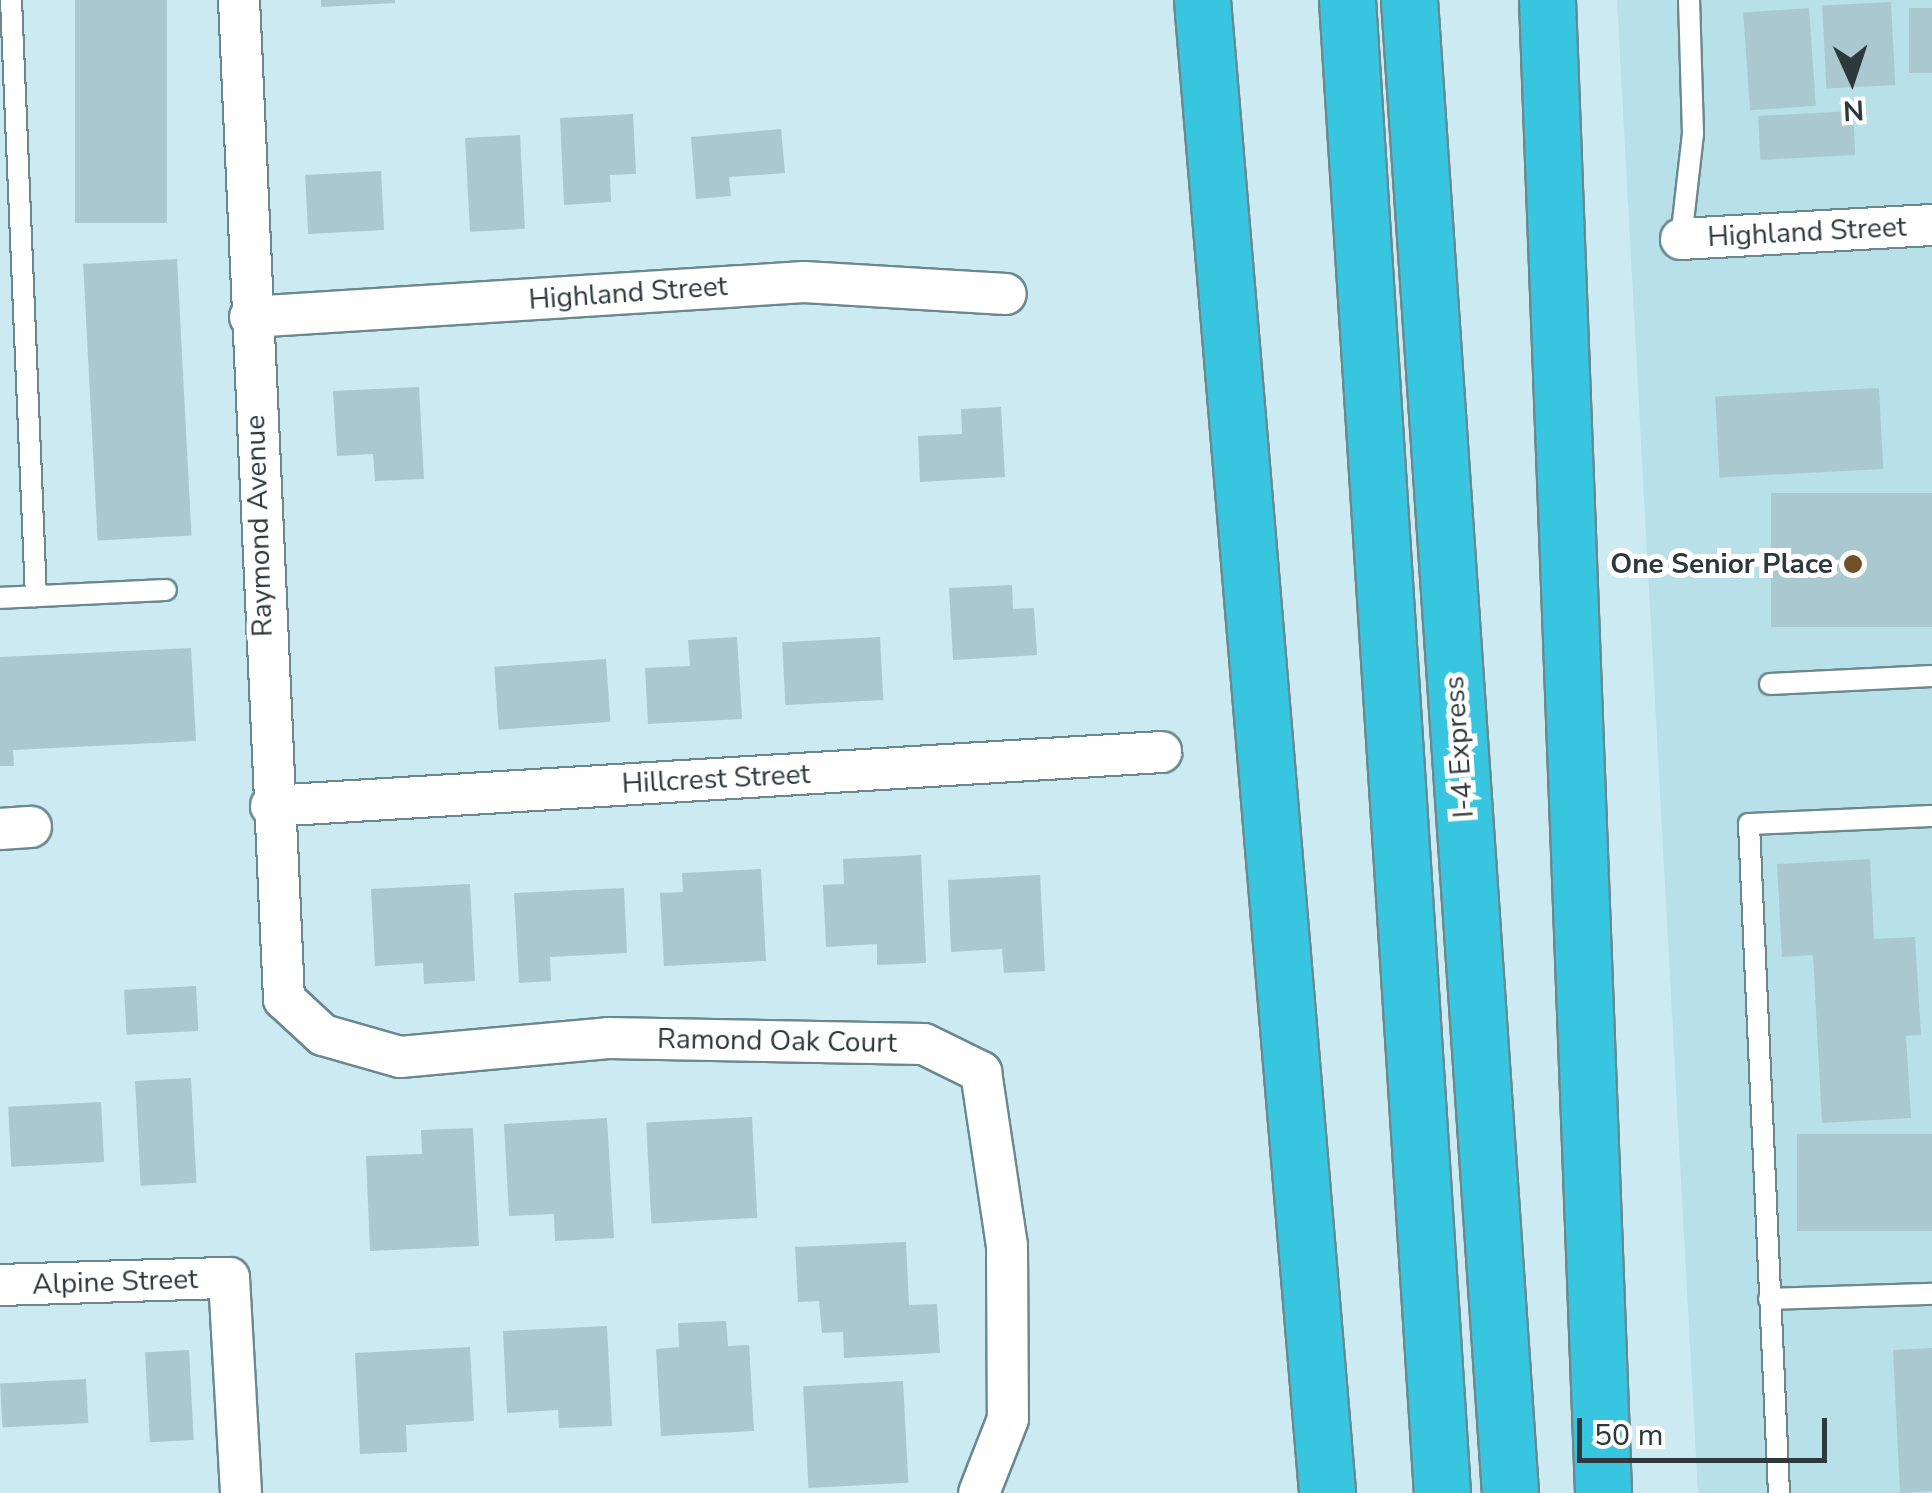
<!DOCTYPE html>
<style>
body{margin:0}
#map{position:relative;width:1932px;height:1493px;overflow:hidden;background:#cbeaf1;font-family:"Nunito Sans",sans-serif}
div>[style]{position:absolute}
.built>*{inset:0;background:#b8e0e9}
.building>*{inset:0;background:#aac8cf;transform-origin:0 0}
.roads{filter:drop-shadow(2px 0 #6c888f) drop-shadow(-2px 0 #6c888f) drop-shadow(0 2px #6c888f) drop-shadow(0 -2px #6c888f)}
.lane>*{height:20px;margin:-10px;padding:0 10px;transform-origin:10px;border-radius:10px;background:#fff}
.street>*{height:40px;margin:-20px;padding:0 20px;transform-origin:20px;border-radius:20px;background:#fff}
.highway>*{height:55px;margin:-27.5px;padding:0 27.5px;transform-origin:27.5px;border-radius:27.5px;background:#38c5df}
.dots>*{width:28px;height:28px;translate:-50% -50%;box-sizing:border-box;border:5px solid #fff;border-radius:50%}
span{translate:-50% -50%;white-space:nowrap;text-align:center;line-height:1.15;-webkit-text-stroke:10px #fff;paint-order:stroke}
.street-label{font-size:28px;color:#2d393c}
.poi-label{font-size:28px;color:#2d393c;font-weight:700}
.right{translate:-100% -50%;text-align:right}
.north{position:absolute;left:1802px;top:30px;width:100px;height:100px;-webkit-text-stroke:8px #fff;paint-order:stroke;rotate:177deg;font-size:28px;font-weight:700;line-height:40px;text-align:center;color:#2d393c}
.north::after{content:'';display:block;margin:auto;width:35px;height:45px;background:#2d393c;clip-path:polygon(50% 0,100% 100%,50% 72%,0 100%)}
.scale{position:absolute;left:1577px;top:1418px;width:250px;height:45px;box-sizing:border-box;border:5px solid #2d393c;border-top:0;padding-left:12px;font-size:30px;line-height:35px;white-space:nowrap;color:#2d393c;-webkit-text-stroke:8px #fff;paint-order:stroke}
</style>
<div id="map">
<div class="built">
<div style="clip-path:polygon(1617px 0,1932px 0,1932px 206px,1663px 222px,1666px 259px,1932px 245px,1932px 1493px,1698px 1493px)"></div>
</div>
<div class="building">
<div style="left:75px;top:0;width:92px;height:223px"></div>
<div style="clip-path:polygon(321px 0,395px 0,395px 3px,321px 7px)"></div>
<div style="left:1891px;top:2px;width:83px;height:69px;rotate:87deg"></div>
<div style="left:1809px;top:8px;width:98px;height:66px;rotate:86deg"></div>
<div style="left:1932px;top:8px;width:65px;height:23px;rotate:90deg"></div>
<div style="left:1853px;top:111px;width:44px;height:95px;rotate:87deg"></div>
<div style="clip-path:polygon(633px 114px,636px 174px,610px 175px,611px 202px,564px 205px,560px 118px)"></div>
<div style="clip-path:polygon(781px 129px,785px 173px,729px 177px,731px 196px,696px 199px,691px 137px)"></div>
<div style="left:520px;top:135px;width:94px;height:55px;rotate:87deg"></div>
<div style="left:381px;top:171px;width:59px;height:76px;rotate:87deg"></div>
<div style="left:177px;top:259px;width:277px;height:94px;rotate:87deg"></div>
<div style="clip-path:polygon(419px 387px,424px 479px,375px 481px,373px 454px,337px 456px,333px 391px)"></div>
<div style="left:1879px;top:388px;width:81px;height:164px;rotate:87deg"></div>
<div style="clip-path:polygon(1001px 407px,1005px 477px,920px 482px,918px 436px,962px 434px,961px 409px)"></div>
<div style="left:1932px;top:493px;width:134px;height:161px;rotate:90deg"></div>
<div style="clip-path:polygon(1012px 585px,1013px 609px,1034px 608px,1037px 655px,953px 660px,949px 588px)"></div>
<div style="clip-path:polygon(737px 637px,742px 719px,648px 724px,645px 668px,690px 666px,688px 640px)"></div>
<div style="left:880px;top:637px;width:63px;height:98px;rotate:87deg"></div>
<div style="clip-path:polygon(191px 648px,196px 741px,13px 750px,14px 766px,0 766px,0 657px)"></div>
<div style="left:606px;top:659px;width:63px;height:112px;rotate:86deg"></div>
<div style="clip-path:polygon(921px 855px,926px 963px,877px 965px,877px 944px,826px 947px,823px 885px,844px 884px,843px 859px)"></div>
<div style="clip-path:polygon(1870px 859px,1874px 939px,1915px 937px,1921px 1035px,1906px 1036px,1911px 1118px,1822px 1123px,1813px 955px,1782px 957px,1777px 864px)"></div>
<div style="clip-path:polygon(761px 869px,766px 961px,664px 966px,660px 893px,683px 892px,682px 873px)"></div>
<div style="clip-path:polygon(1040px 875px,1045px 971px,1004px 973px,1002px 949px,951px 952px,948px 880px)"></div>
<div style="clip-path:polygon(470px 884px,475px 981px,424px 984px,423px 963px,375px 966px,371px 889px)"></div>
<div style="clip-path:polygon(624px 888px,627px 953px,550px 957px,551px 981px,519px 983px,514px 893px)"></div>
<div style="left:196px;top:986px;width:45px;height:72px;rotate:87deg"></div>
<div style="left:191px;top:1078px;width:105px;height:56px;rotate:87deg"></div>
<div style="left:101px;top:1102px;width:60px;height:93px;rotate:87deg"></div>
<div style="left:752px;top:1117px;width:101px;height:106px;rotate:87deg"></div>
<div style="clip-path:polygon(607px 1118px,614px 1238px,555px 1241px,554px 1214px,509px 1216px,504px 1124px)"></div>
<div style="clip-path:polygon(473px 1128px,479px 1246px,370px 1251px,366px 1156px,422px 1154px,421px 1130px)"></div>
<div style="left:1932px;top:1134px;width:97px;height:135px;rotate:90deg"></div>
<div style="clip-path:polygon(906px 1242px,909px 1305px,937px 1304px,940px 1353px,844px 1358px,843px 1332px,822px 1333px,819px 1301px,798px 1302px,795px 1247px)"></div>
<div style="clip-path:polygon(726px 1321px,728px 1346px,749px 1345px,754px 1431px,661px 1436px,656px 1349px,679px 1347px,678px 1323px)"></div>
<div style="clip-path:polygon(607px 1326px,612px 1426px,559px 1428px,558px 1410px,507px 1413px,503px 1331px)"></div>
<div style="clip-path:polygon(470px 1347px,474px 1421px,406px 1425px,407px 1452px,360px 1454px,355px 1353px)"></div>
<div style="clip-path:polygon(1932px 1348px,1932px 1491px,1900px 1493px,1893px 1350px)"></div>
<div style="left:189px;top:1350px;width:90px;height:44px;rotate:87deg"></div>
<div style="left:86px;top:1379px;width:44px;height:86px;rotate:87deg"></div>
<div style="left:903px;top:1381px;width:102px;height:100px;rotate:87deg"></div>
</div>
<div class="roads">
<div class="lane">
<div style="left:11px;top:0;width:597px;rotate:87.6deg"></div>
<div style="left:1681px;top:239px;width:106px;rotate:-83.5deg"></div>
<div style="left:1693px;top:134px;width:134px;rotate:-91.7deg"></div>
<div style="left:0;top:598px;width:166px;rotate:-2.8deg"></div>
<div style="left:1770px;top:684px;width:162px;rotate:-2.8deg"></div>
<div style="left:1769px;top:1299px;width:163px;rotate:-1.8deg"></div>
<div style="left:1779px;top:1493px;width:670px;rotate:-92.57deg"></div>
<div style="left:1749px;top:824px;width:183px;rotate:-2.5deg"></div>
</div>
<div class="street">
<div style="left:239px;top:0;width:1000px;rotate:87.42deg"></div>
<div style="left:284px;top:999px;width:53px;rotate:42.7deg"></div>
<div style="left:323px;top:1035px;width:80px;rotate:15.9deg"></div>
<div style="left:400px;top:1057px;width:209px;rotate:-5.2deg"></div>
<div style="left:608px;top:1038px;width:316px;rotate:1.1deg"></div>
<div style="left:924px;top:1044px;width:64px;rotate:26.2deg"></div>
<div style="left:981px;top:1072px;width:175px;rotate:81.5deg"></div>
<div style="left:1007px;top:1245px;width:174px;rotate:89.7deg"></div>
<div style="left:1008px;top:1419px;width:79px;rotate:111.4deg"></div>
<div style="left:1681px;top:239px;width:251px;rotate:-3.2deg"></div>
<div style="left:250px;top:317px;width:555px;rotate:-3.61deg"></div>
<div style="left:804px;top:282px;width:202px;rotate:3.4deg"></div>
<div style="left:271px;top:806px;width:892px;rotate:-3.47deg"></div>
<div style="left:0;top:829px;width:31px;rotate:-4deg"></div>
<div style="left:0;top:1285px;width:229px;rotate:-1.8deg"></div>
<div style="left:229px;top:1278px;width:215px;rotate:86.8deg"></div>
</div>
<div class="highway">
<div style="left:1202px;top:0;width:1498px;rotate:85.21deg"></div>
<div style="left:1347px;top:0;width:1496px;rotate:86.36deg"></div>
<div style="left:1409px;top:0;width:1496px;rotate:86.13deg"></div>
<div style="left:1547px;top:0;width:1494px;rotate:87.85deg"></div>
</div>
</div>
<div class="dots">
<div style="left:1853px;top:564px;background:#715027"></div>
</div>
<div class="street-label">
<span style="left:1807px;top:232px;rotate:-3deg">Highland Street</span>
<span style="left:628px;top:293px;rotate:-4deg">Highland Street</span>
<span style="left:259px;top:526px;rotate:-92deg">Raymond Avenue</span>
<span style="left:1459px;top:747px;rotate:-94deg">I-4 Express</span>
<span style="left:716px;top:779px;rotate:-3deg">Hillcrest Street</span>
<span style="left:777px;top:1041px;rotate:1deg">Ramond Oak Court</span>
<span style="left:115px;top:1282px;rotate:-2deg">Alpine Street</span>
</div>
<div class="poi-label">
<span class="right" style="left:1833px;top:564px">One Senior Place</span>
</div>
<div class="north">N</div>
<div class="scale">50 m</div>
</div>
